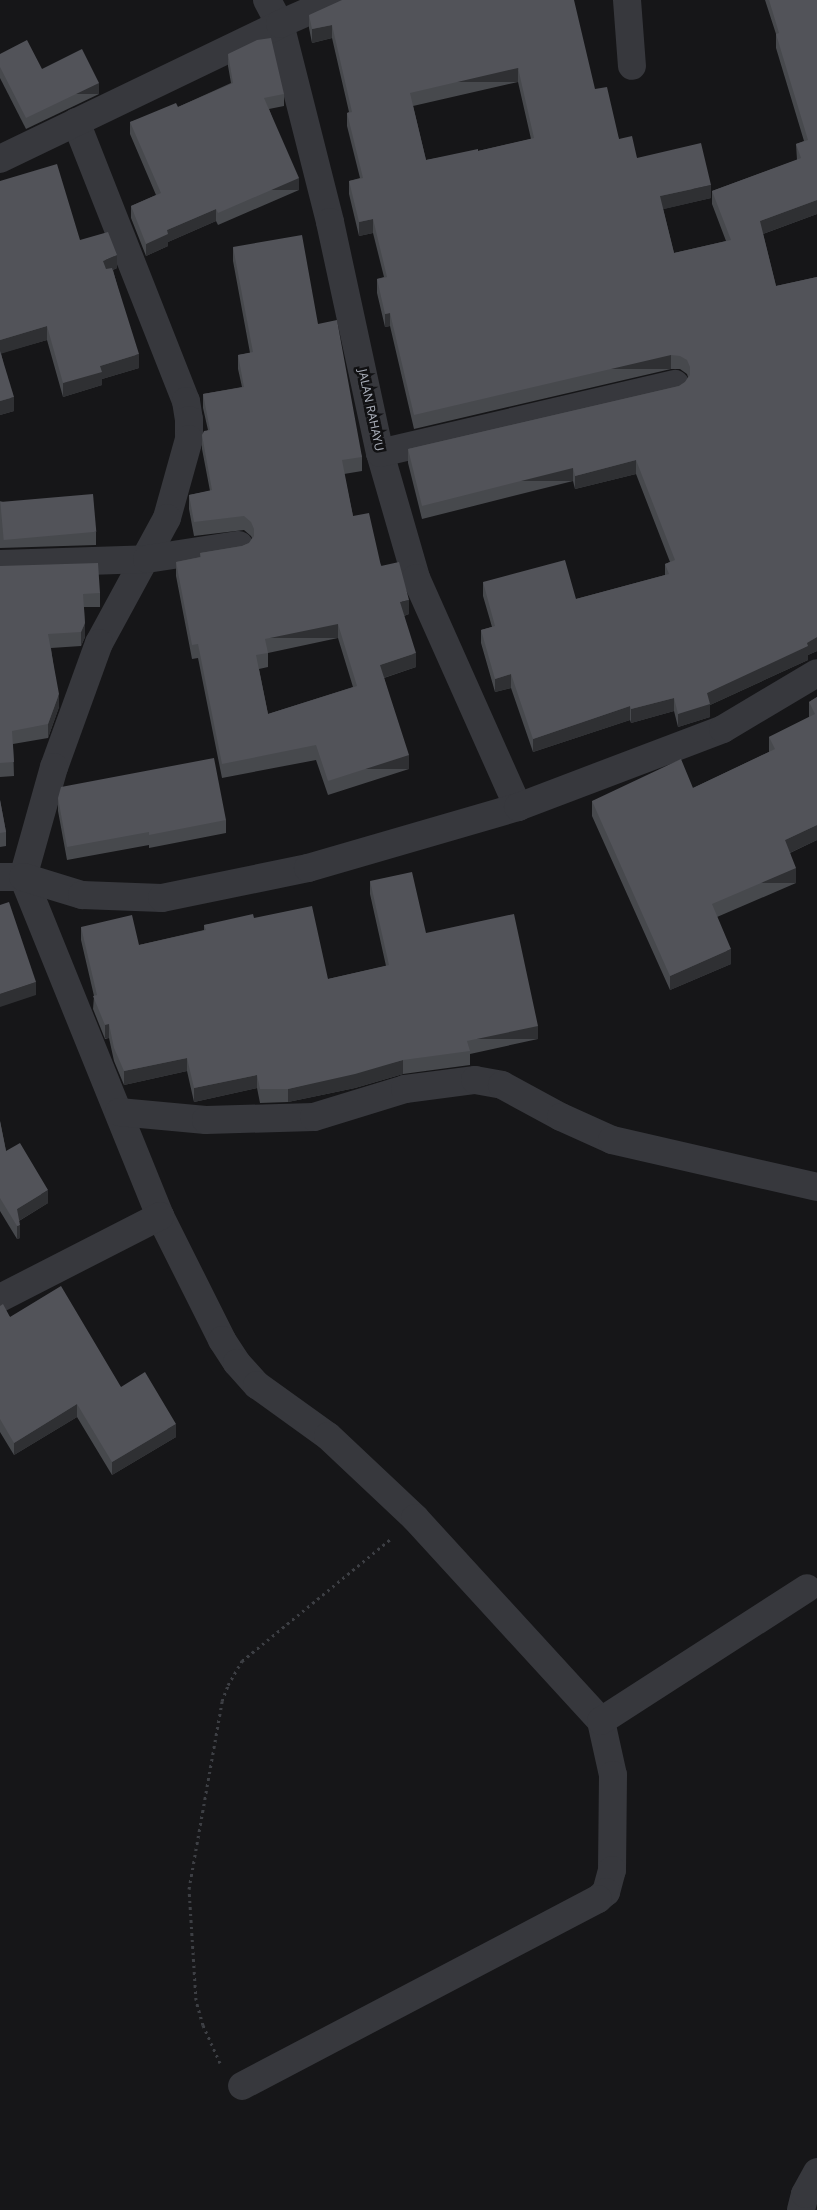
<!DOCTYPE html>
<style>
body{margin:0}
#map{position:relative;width:817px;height:2210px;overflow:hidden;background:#161618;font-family:"Noto Sans",sans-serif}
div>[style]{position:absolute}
.path>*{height:3px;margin-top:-1.5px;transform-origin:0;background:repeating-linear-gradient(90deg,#3d3f44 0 2.5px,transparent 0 6.5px)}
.minor>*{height:28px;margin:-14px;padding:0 14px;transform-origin:14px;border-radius:14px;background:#37383d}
.wall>*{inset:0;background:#47494d}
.shaded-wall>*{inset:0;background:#2f3033;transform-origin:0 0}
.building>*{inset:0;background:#525359;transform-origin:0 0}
span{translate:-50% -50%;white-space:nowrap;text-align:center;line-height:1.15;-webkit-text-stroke:5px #111113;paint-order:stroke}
.street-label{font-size:12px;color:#a8adb8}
</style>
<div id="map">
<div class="path">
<div style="left:220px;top:2063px;width:42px;rotate:-114.1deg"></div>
<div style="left:203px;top:2025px;width:26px;rotate:-106deg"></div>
<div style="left:196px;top:2000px;width:111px;rotate:-93.6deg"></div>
<div style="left:189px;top:1889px;width:191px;rotate:-80deg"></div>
<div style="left:222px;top:1701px;width:17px;rotate:-69deg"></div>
<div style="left:228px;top:1685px;width:28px;rotate:-60deg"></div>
<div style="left:242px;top:1661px;width:194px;rotate:-39.4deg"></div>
</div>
<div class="minor">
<div style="left:267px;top:0;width:27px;rotate:62deg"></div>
<div style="left:280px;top:24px;width:204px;rotate:75.8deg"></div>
<div style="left:330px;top:222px;width:236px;rotate:77.8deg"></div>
<div style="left:380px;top:453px;width:130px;rotate:73.9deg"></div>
<div style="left:416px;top:578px;width:251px;rotate:66deg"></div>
<div style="left:627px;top:0;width:66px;rotate:85.7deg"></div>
<div style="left:76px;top:122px;width:300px;rotate:68.5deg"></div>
<div style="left:186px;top:401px;width:19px;rotate:81deg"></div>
<div style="left:189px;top:420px;width:19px;rotate:90deg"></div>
<div style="left:189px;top:439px;width:82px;rotate:105.6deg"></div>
<div style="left:167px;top:518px;width:142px;rotate:118.5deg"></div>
<div style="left:99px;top:643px;width:132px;rotate:109.9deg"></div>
<div style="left:54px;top:767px;width:114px;rotate:105.7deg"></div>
<div style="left:23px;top:877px;width:366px;rotate:68deg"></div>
<div style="left:160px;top:1216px;width:139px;rotate:63.4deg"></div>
<div style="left:222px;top:1340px;width:27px;rotate:57deg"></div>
<div style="left:237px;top:1363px;width:30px;rotate:48deg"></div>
<div style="left:257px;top:1385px;width:87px;rotate:35.7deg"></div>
<div style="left:328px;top:1436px;width:120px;rotate:43.3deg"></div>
<div style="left:415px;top:1518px;width:275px;rotate:47.5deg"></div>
<div style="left:601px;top:1721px;width:55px;rotate:77.5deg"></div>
<div style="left:613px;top:1775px;width:95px;rotate:90.6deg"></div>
<div style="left:612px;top:1870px;width:23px;rotate:105deg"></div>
<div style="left:606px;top:1892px;width:11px;rotate:139deg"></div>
<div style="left:598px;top:1899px;width:402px;rotate:152.3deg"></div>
<div style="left:0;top:159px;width:311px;rotate:-25.7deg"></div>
<div style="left:280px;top:24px;width:60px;rotate:-23.6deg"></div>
<div style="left:380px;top:453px;width:303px;rotate:-13.2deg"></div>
<div style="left:0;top:564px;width:147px;rotate:-1.9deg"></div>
<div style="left:147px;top:559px;width:93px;rotate:-8.7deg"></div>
<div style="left:0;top:877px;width:23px"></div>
<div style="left:23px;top:877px;width:62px;rotate:17deg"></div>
<div style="left:82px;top:895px;width:80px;rotate:2.1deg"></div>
<div style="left:162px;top:898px;width:149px;rotate:-11.6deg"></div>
<div style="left:308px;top:868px;width:219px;rotate:-16.2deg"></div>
<div style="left:518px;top:807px;width:219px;rotate:-20.8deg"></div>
<div style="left:723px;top:729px;width:109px;rotate:-30.8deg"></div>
<div style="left:119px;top:1112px;width:87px;rotate:5.3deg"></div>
<div style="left:206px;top:1120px;width:108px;rotate:-1.6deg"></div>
<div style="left:314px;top:1117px;width:95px;rotate:-17.1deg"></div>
<div style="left:405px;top:1089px;width:71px;rotate:-7.3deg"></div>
<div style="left:475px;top:1080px;width:27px;rotate:10deg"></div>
<div style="left:502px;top:1085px;width:67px;rotate:28.5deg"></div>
<div style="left:561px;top:1117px;width:56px;rotate:24.3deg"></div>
<div style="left:612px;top:1140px;width:210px;rotate:12.9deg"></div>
<div style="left:0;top:1298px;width:180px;rotate:-27.1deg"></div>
<div style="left:601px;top:1721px;width:245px;rotate:-32.8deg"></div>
<div style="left:801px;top:2210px;width:16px;rotate:-76deg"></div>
<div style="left:805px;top:2194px;width:25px;rotate:-61deg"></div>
</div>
<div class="wall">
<div style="clip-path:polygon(evenodd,765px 0,817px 0,817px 214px,763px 234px,776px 286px,817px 277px,817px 651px,808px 655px,808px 660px,710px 705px,710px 717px,678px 727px,674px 711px,631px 723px,630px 720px,533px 752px,511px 688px,495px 692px,481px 643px,481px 630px,492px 627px,483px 596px,483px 582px,576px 599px,665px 575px,665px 564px,670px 562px,636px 474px,575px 489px,573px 481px,422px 519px,408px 463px,408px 449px,679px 386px,685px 382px,688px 377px,687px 374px,680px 369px,671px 369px,414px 429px,390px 326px,385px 327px,377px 293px,377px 279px,384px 277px,373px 233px,359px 236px,349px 194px,349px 181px,360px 178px,347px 126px,347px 113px,349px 112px,332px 38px,312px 43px,309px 28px,309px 15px,595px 89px,619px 139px,637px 158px,711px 198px,663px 209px,674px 253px,726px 241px,712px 204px,712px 191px,797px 160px,796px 144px,804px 141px,776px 48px,776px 34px,765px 0,518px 82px,531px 139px,478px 151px,426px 160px,413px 106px,518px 82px)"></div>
<div style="clip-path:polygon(0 54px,42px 69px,99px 94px,26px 129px,0 78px)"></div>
<div style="clip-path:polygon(228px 54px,284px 94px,284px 106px,269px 109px,299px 190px,218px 225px,216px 221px,168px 242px,168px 246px,146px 256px,131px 218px,131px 206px,156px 195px,130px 134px,130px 122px,178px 107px,231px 83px,228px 66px)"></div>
<div style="clip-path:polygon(0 181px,117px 268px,113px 270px,139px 368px,102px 379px,102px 385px,63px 397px,47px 340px,1px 353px,14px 411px,0 415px)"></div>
<div style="clip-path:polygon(evenodd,233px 247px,318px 324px,362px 457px,362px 471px,344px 474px,353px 516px,409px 614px,404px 616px,416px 667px,384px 678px,409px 769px,328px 795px,316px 760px,222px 778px,198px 658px,192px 659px,176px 576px,176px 562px,200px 557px,200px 553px,242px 546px,249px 543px,252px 538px,251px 536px,244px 530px,194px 536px,189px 509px,189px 495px,210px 491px,202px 449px,202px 435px,208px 430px,203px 408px,203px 394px,242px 387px,238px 369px,238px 355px,250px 353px,233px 261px,233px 247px,338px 638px,353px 687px,268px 714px,259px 669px,268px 667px,268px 653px,338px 638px)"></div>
<div style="clip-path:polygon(0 501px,96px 532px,96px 545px,0 548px)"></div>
<div style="clip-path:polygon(0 566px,100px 593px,100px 607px,84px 607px,85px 637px,81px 646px,51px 648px,59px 707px,48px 738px,13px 744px,14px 776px,0 777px)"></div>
<div style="clip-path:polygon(817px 697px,817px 840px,790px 853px,796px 883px,717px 917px,731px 964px,670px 990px,592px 816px,592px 801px,693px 788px,769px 752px,769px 737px,809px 717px,809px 702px)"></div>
<div style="clip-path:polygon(58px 798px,226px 820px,226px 833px,149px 848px,149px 845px,67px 860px,58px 811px)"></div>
<div style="clip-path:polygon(0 800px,6px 832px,6px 846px,0 847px)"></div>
<div style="clip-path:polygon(370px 881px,538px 1039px,470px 1054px,470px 1065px,403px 1074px,355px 1088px,288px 1102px,260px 1103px,257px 1088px,194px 1102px,187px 1071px,124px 1085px,114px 1061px,109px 1038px,105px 1039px,93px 1009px,94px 996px,81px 940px,81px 927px,139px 945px,204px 930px,204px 925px,254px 918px,328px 979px,386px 966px,370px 894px)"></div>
<div style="clip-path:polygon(0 1121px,6px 1151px,48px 1203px,19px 1221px,20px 1238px,17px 1239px,0 1211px)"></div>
<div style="clip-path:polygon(0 1306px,10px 1317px,121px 1387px,176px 1437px,112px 1475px,77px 1417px,14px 1455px,0 1432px)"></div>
</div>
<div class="shaded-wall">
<div style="clip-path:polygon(332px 25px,332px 38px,312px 43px,312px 29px)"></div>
<div style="left:518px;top:68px;width:14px;height:111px;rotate:90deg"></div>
<div style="left:99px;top:83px;width:11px;height:81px;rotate:90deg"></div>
<div style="left:299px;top:178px;width:12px;height:88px;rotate:90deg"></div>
<div style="clip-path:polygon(711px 185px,711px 198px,660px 210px,660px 196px)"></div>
<div style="clip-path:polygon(817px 200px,817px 214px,760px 235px,760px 221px)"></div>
<div style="clip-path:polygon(216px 209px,216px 221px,168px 242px,168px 246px,146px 256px,146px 244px,167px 230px)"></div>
<div style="clip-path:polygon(373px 219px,373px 233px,359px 236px,359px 222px)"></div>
<div style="clip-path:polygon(117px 255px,117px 268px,103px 274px,103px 261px)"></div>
<div style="clip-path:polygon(390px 313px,390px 326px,385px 327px,385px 314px)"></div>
<div style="clip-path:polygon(47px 326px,47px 340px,0 354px,0 340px)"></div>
<div style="clip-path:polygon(139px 354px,139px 368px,102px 379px,102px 385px,63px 397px,63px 383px,100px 366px)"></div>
<div style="left:671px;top:355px;width:14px;height:264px;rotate:90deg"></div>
<div style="clip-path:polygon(14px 397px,14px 411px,0 415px,0 401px)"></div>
<div style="clip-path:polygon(636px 460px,636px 474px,575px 489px,575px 476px)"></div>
<div style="left:573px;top:468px;width:13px;height:156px;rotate:90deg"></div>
<div style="clip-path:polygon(409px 600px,409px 614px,400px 617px,400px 602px)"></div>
<div style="clip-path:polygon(85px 623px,85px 637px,81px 646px,81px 632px)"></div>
<div style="left:338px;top:624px;width:14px;height:75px;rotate:90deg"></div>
<div style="clip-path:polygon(817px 637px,817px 651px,808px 655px,808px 660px,710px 705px,710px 717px,678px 727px,678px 714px,707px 693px)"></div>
<div style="clip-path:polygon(416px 653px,416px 667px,380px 679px,380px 665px)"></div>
<div style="clip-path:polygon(511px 674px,511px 688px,495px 692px,495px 679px)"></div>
<div style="clip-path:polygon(59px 694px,59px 707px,48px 738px,48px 724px)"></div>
<div style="clip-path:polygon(674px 698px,674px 711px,631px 723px,631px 709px)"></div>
<div style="clip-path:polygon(630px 706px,630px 720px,533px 752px,533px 739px)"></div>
<div style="left:409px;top:755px;width:14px;height:85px;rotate:90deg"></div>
<div style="clip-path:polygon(817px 825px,817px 840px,785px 855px,785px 840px)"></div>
<div style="left:796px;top:868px;width:15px;height:91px;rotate:90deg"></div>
<div style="clip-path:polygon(731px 949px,731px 964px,670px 990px,670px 976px)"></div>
<div style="clip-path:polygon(36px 982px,36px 995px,0 1007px,0 994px)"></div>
<div style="left:109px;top:1024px;width:14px;height:4px;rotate:90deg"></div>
<div style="left:538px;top:1026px;width:13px;height:73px;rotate:90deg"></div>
<div style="clip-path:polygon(187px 1058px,187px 1071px,124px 1085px,124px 1071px)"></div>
<div style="clip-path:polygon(403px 1060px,403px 1074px,355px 1088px,288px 1102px,288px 1089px)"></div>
<div style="clip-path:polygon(257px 1075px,257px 1088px,194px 1102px,194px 1088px)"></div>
<div style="clip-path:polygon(48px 1190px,48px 1203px,17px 1222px,17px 1209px)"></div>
<div style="clip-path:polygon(20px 1225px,20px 1238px,17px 1239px,17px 1226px)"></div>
<div style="clip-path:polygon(77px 1404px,77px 1417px,14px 1455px,14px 1443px)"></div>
<div style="clip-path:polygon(176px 1424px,176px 1437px,112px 1475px,112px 1462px)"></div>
</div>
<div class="building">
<div style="clip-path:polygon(evenodd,342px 0,574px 0,595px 89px,607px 87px,619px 139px,632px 136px,637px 158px,701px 143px,711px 185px,660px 196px,674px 253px,731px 240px,712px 191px,801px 158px,796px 144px,808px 140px,776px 34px,779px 33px,769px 0,817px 0,817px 200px,760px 221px,776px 286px,817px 277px,817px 637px,807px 643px,808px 646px,707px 693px,710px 704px,678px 714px,674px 698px,631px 709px,630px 706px,533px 739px,511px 674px,495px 679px,481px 630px,495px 626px,483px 582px,565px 560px,576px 599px,669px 574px,665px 564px,675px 560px,636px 460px,575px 476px,573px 468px,422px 506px,408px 449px,679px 386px,685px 382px,690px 375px,690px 367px,687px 360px,680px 356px,671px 355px,414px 415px,390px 313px,385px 314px,377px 279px,387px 277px,373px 219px,359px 222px,349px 181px,363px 178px,347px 113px,352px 112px,332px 25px,312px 29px,309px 15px,342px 0,518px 68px,534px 138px,478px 151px,478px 149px,426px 160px,410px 93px,518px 68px)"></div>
<div style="clip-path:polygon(271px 38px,284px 94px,264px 98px,299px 178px,218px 213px,216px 209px,167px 230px,168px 234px,146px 244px,131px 206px,161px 193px,130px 122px,176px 103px,178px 107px,233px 83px,228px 54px,257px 40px)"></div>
<div style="clip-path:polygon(27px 40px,42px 69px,82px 49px,99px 83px,26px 118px,0 67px,0 54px)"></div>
<div style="clip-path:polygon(57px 164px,80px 240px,108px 232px,117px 255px,103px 261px,106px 269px,112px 268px,139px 354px,100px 366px,102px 372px,63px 383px,47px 326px,0 340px,0 181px)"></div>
<div style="clip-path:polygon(evenodd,302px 235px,318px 324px,337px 320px,362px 457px,342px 460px,353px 516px,369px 513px,381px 566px,399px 562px,409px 600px,400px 602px,416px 653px,380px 665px,409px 755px,328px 781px,316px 745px,222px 764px,198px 644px,192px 645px,176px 562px,201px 557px,200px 553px,242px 546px,249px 543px,254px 536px,254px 529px,251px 522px,244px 516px,194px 522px,189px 495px,212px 490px,202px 435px,204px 431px,210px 430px,203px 394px,244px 387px,238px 355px,253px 352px,233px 247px,302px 235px,338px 624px,357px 686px,268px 714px,256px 655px,268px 653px,265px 639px,338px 624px)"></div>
<div style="clip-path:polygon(0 351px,14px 397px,0 401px)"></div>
<div style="left:93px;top:494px;width:38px;height:93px;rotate:85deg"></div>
<div style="clip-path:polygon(98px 563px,100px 593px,83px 594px,85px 623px,81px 632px,48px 634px,59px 694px,48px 724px,12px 731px,14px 762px,0 763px,0 566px)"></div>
<div style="clip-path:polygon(817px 697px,817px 825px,785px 840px,796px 868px,712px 904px,731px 949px,670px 976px,592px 801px,681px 759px,693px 788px,775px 749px,769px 737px,815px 714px,809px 702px)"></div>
<div style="clip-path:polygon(214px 758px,226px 820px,149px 835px,149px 832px,67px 847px,58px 798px,61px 787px)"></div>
<div style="clip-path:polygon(0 800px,6px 832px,0 833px)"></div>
<div style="clip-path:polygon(412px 872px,426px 933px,514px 914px,538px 1026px,467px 1041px,470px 1051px,403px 1060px,355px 1074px,288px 1089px,260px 1089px,257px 1075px,194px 1088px,187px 1058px,124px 1071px,114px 1048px,109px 1024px,105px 1025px,93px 996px,97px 995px,81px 927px,132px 915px,139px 945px,206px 930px,204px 925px,253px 914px,254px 918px,312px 906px,328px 979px,389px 965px,370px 881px)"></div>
<div style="clip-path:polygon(9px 902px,36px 982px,0 994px,0 905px)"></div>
<div style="clip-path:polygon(0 1121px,6px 1151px,20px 1143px,48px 1190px,17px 1209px,20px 1225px,17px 1226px,0 1198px)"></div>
<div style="clip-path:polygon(61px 1286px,121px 1387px,145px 1372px,176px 1424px,112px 1462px,77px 1404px,14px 1443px,0 1419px,0 1306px,3px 1304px,10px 1317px)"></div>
</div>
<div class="street-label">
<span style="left:371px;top:410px;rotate:78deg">JALAN RAHAYU</span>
</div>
</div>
